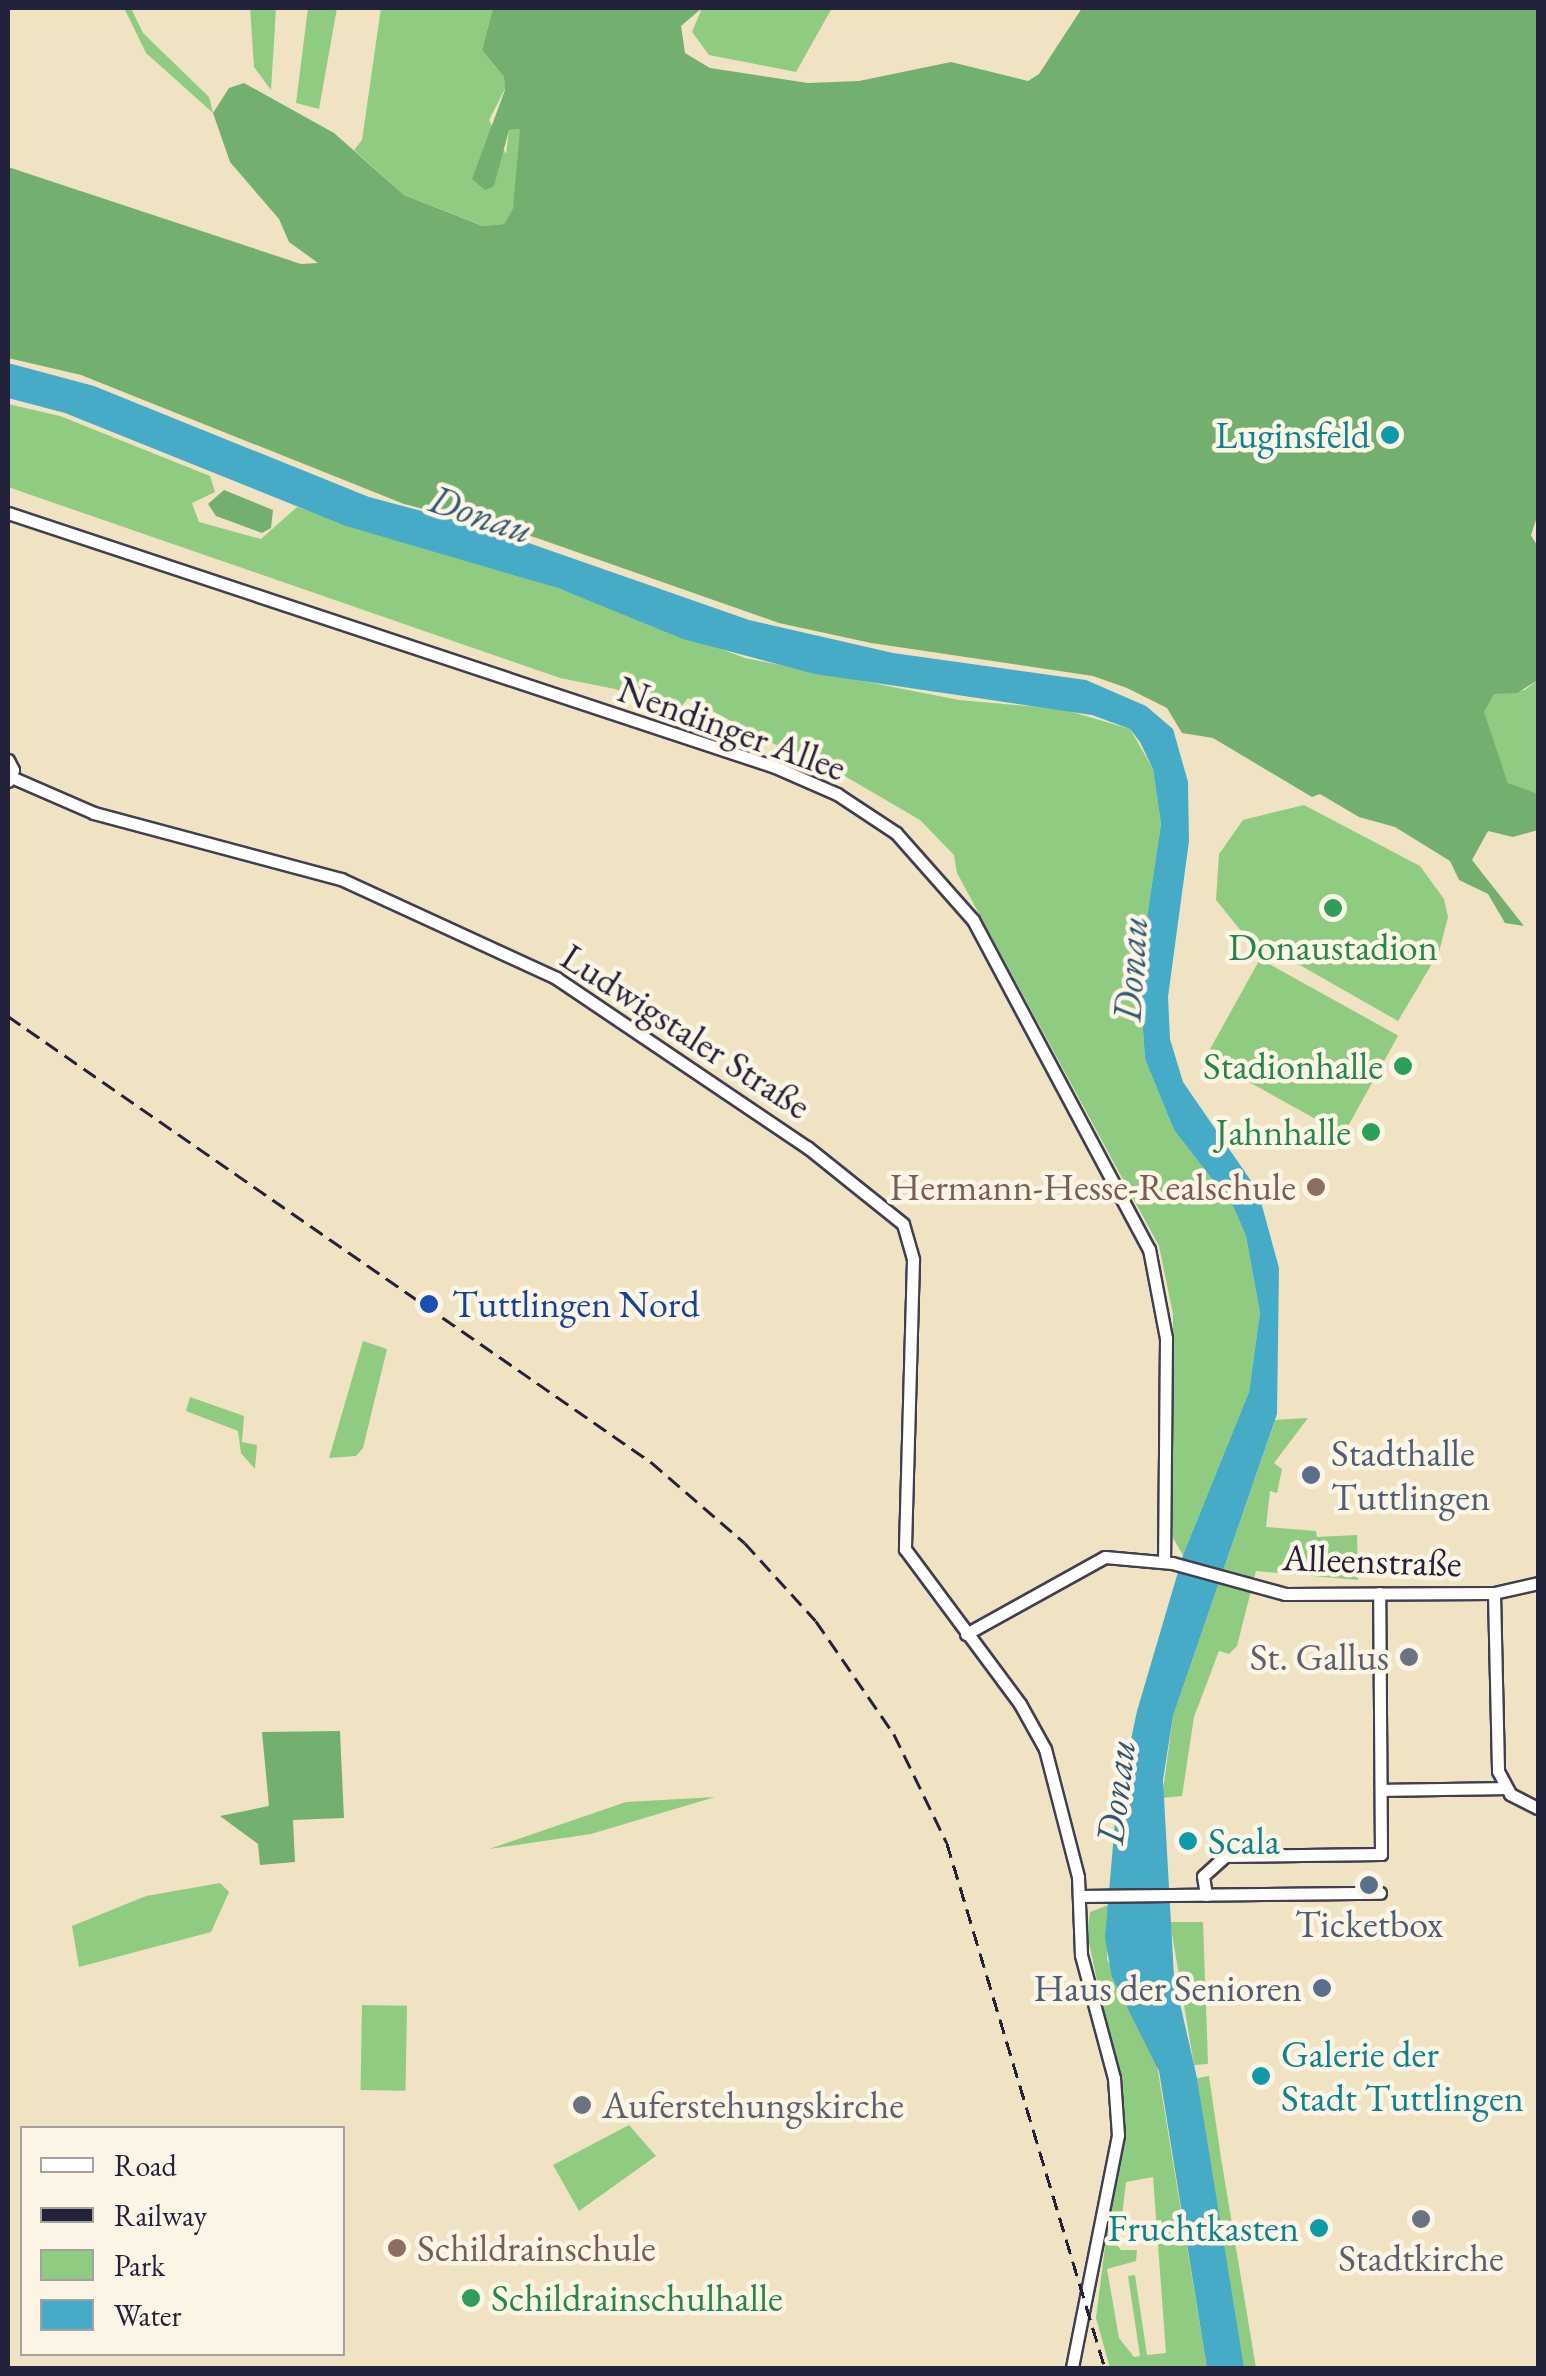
<!DOCTYPE html>
<meta charset="utf-8">
<style>
body{margin:0}
#map{position:relative;width:1546px;height:2376px;overflow:hidden;background:#f0e3c4;font-family:"EB Garamond",serif}
div>[style]{position:absolute}
.green>*{inset:0;background:#8fcc81;transform-origin:0 0}
.forest>*{inset:0;background:#73b06f}
.water>*{inset:0;background:#46abc6}
.roads{filter:drop-shadow(2px 0 #413f50) drop-shadow(-2px 0 #413f50) drop-shadow(0 2px #413f50) drop-shadow(0 -2px #413f50)}
.secondary>*{height:11px;margin:-5.5px;padding:0 5.5px;transform-origin:5.5px;border-radius:5.5px;background:#fff}
.rail>*{height:2.5px;margin-top:-1.25px;transform-origin:0;background:repeating-linear-gradient(90deg,#22223b 0 15px,transparent 0 23px)}
.dots>*{width:28px;height:28px;translate:-50% -50%;box-sizing:border-box;border:5px solid #fcf5e5;border-radius:50%}
span{translate:-50% -50%;white-space:nowrap;text-align:center;line-height:1.15;-webkit-text-stroke:9px #fcf5e5;paint-order:stroke}
.culture-label{font-size:38px;color:#0d838f}
.right{translate:-100% -50%;text-align:right}
.left{translate:0 -50%;text-align:left}
.street-label{font-size:38px;color:#22223b}
.leisure-label{font-size:38px;color:#27864d}
.education-label{font-size:38px;color:#785e54}
.transit-label{font-size:38px;color:#164399}
.service-label{font-size:38px;color:#4e5e75}
.worship-label{font-size:38px;color:#5b616d}
.water-label{font-size:40px;color:#305973;font-style:italic}
.frame{position:absolute;inset:0;border:10px solid #22223b;pointer-events:none}
.legend{position:absolute;left:20px;top:2126px;width:325px;height:230px;box-sizing:border-box;background:#fcf5e5;border:2px solid #a5a1a1;margin:0;padding:12px 18px;list-style:none;font-size:30px;color:#22223b}
.legend li{display:flex;align-items:center;gap:20px;height:50px}
.legend b{width:50px;border:2px solid #a5a1a1}
</style>
<div id="map">
<div class="green">
<div style="clip-path:polygon(124px 8px,131px 8px,143px 33px,209px 97px,213px 113px,146px 53px)"></div>
<div style="clip-path:polygon(250px 8px,276px 8px,271px 90px,254px 67px)"></div>
<div style="clip-path:polygon(308px 8px,337px 8px,319px 109px,296px 103px)"></div>
<div style="clip-path:polygon(381px 8px,493px 8px,482px 50px,504px 77px,505px 89px,489px 120px,506px 154px,509px 130px,520px 129px,523px 137px,513px 208px,504px 224px,484px 226px,404px 195px,354px 150px,362px 140px)"></div>
<div style="clip-path:polygon(702px 8px,832px 8px,796px 72px,709px 55px,692px 32px)"></div>
<div style="clip-path:polygon(8px 404px,60px 416px,210px 476px,215px 492px,192px 503px,199px 522px,261px 539px,297px 507px,558px 588px,745px 658px,959px 700px,1062px 709px,1130px 729px,1153px 769px,1161px 824px,1139px 971px,1145px 1059px,1174px 1130px,1233px 1206px,1246px 1236px,1260px 1313px,1249px 1392px,1183px 1555px,1173px 1538px,1173px 1314px,1159px 1246px,957px 873px,954px 855px,920px 820px,807px 754px,780px 747px,688px 698px,677px 712px,665px 710px,615px 689px,560px 678px,8px 487px)"></div>
<div style="clip-path:polygon(1538px 680px,1538px 794px,1523px 793px,1508px 783px,1483px 713px,1494px 694px,1525px 690px)"></div>
<div style="clip-path:polygon(1304px 805px,1420px 866px,1444px 899px,1448px 917px,1439px 952px,1398px 1021px,1242px 932px,1216px 900px,1219px 854px,1243px 820px)"></div>
<div style="left:1260px;top:959px;width:158px;height:113px;rotate:29deg"></div>
<div style="clip-path:polygon(363px 1341px,387px 1349px,363px 1448px,356px 1456px,329px 1458px)"></div>
<div style="clip-path:polygon(190px 1397px,244px 1416px,242px 1442px,257px 1445px,255px 1469px,241px 1453px,238px 1431px,186px 1411px)"></div>
<div style="clip-path:polygon(1308px 1418px,1274px 1463px,1282px 1469px,1277px 1493px,1270px 1491px,1266px 1527px,1316px 1531px,1317px 1537px,1357px 1535px,1358px 1580px,1256px 1571px,1237px 1646px,1229px 1654px,1219px 1651px,1194px 1717px,1182px 1796px,1162px 1798px,1173px 1716px,1275px 1420px)"></div>
<div style="clip-path:polygon(715px 1797px,591px 1834px,489px 1849px,626px 1802px)"></div>
<div style="clip-path:polygon(220px 1883px,229px 1892px,211px 1932px,79px 1967px,72px 1926px,146px 1896px)"></div>
<div style="clip-path:polygon(evenodd,1111px 1904px,1107px 1959px,1156px 2059px,1207px 2368px,1110px 2368px,1096px 2318px,1123px 2104px,1087px 1933px,1090px 1912px,1111px 1904px,1153px 2177px,1166px 2353px,1147px 2355px,1135px 2275px,1128px 2276px,1140px 2356px,1134px 2357px,1119px 2338px,1107px 2269px,1136px 2261px,1137px 2250px,1121px 2250px,1115px 2243px,1115px 2217px,1122px 2216px,1126px 2182px,1153px 2177px)"></div>
<div style="clip-path:polygon(1170px 1922px,1203px 1922px,1208px 2064px,1194px 2065px)"></div>
<div style="left:362px;top:2005px;width:45px;height:85px;rotate:1deg"></div>
<div style="clip-path:polygon(1209px 2076px,1221px 2158px,1256px 2368px,1244px 2368px,1234px 2322px,1197px 2078px)"></div>
<div style="clip-path:polygon(629px 2125px,656px 2156px,579px 2211px,553px 2165px)"></div>
</div>
<div class="forest">
<div style="clip-path:polygon(493px 8px,702px 8px,681px 26px,685px 53px,710px 68px,808px 83px,859px 81px,951px 62px,1028px 81px,1039px 74px,1082px 8px,1538px 8px,1538px 514px,1531px 535px,1538px 547px,1538px 680px,1517px 693px,1494px 694px,1484px 712px,1508px 783px,1538px 794px,1538px 830px,1513px 837px,1488px 831px,1472px 860px,1524px 926px,1505px 923px,1488px 894px,1459px 880px,1450px 861px,1395px 827px,1359px 817px,1320px 794px,1312px 797px,1213px 738px,1182px 733px,1167px 708px,1127px 688px,1093px 676px,871px 643px,779px 623px,534px 537px,404px 504px,81px 375px,8px 358px,8px 167px,301px 264px,318px 263px,289px 242px,279px 219px,230px 162px,213px 113px,229px 88px,244px 83px,334px 133px,404px 195px,483px 226px,504px 224px,513px 208px,520px 129px,509px 130px,494px 186px,485px 190px,472px 179px,505px 90px,504px 77px,482px 50px)"></div>
<div style="clip-path:polygon(224px 490px,273px 510px,271px 528px,262px 533px,216px 516px,208px 504px)"></div>
<div style="clip-path:polygon(340px 1731px,344px 1818px,293px 1820px,295px 1862px,260px 1865px,258px 1844px,220px 1816px,269px 1806px,262px 1732px)"></div>
</div>
<div class="water">
<div style="clip-path:polygon(8px 363px,94px 386px,369px 497px,489px 529px,749px 620px,893px 653px,1086px 680px,1146px 706px,1173px 729px,1188px 782px,1189px 841px,1168px 997px,1170px 1039px,1183px 1082px,1258px 1191px,1279px 1268px,1277px 1414px,1173px 1716px,1163px 1780px,1174px 1977px,1197px 2078px,1244px 2368px,1207px 2368px,1159px 2071px,1112px 1977px,1105px 1938px,1116px 1810px,1137px 1711px,1183px 1555px,1249px 1392px,1260px 1313px,1246px 1236px,1233px 1206px,1174px 1130px,1145px 1059px,1139px 971px,1161px 824px,1153px 769px,1140px 742px,1130px 729px,1092px 715px,815px 674px,683px 639px,558px 588px,346px 526px,65px 413px,8px 398px)"></div>
</div>
<div class="roads">
<div class="secondary">
<div style="left:8px;top:513px;width:808px;rotate:18.32deg"></div>
<div style="left:775px;top:767px;width:68px;rotate:23.5deg"></div>
<div style="left:837px;top:794px;width:71px;rotate:33.5deg"></div>
<div style="left:896px;top:833px;width:116px;rotate:48.5deg"></div>
<div style="left:973px;top:920px;width:373px;rotate:61.9deg"></div>
<div style="left:1149px;top:1249px;width:91px;rotate:79.2deg"></div>
<div style="left:1166px;top:1338px;width:223px;rotate:90.5deg"></div>
<div style="left:8px;top:760px;width:11px;rotate:63deg"></div>
<div style="left:13px;top:770px;width:12px;rotate:114deg"></div>
<div style="left:11px;top:777px;width:90px;rotate:23.4deg"></div>
<div style="left:94px;top:813px;width:256px;rotate:15deg"></div>
<div style="left:341px;top:879px;width:237px;rotate:24.7deg"></div>
<div style="left:556px;top:978px;width:303px;rotate:34deg"></div>
<div style="left:807px;top:1147px;width:123px;rotate:38.7deg"></div>
<div style="left:903px;top:1224px;width:37px;rotate:74deg"></div>
<div style="left:913px;top:1260px;width:289px;rotate:91.6deg"></div>
<div style="left:905px;top:1549px;width:193px;rotate:53.4deg"></div>
<div style="left:1020px;top:1704px;width:51px;rotate:60.9deg"></div>
<div style="left:1045px;top:1749px;width:132px;rotate:75.5deg"></div>
<div style="left:1078px;top:1877px;width:78px;rotate:87.8deg"></div>
<div style="left:1081px;top:1955px;width:127px;rotate:75deg"></div>
<div style="left:1114px;top:2078px;width:57px;rotate:86deg"></div>
<div style="left:1118px;top:2135px;width:237px;rotate:101.2deg"></div>
<div style="left:1494px;top:1593px;width:178px;rotate:88.7deg"></div>
<div style="left:1498px;top:1771px;width:26px;rotate:62deg"></div>
<div style="left:1510px;top:1794px;width:31px;rotate:27deg"></div>
<div style="left:966px;top:1634px;width:159px;rotate:-29deg"></div>
<div style="left:1105px;top:1557px;width:67px;rotate:5.1deg"></div>
<div style="left:1172px;top:1563px;width:117px;rotate:15.3deg"></div>
<div style="left:1285px;top:1594px;width:209px;rotate:-0.3deg"></div>
<div style="left:1494px;top:1593px;width:45px;rotate:-12.8deg"></div>
<div style="left:1381px;top:1790px;width:124px;rotate:-0.9deg"></div>
<div style="left:1206px;top:1895px;width:19px;rotate:-99deg"></div>
<div style="left:1203px;top:1876px;width:30px;rotate:-42deg"></div>
<div style="left:1225px;top:1856px;width:156px;rotate:-0.7deg"></div>
<div style="left:1381px;top:1854px;width:261px;rotate:-90.4deg"></div>
<div style="left:1079px;top:1896px;width:301px;rotate:-0.6deg"></div>
</div>
</div>
<div class="rail">
<div style="left:8px;top:1016px;width:783px;rotate:34.75deg"></div>
<div style="left:651px;top:1462px;width:124px;rotate:40.8deg"></div>
<div style="left:745px;top:1543px;width:105px;rotate:47.7deg"></div>
<div style="left:816px;top:1621px;width:137px;rotate:55.4deg"></div>
<div style="left:894px;top:1734px;width:121px;rotate:64.1deg"></div>
<div style="left:947px;top:1843px;width:548px;rotate:73.25deg"></div>
</div>
<div class="dots">
<div style="left:1390px;top:435px;background:#0f9aa8"></div>
<div style="left:1333px;top:908px;background:#2e9e5b"></div>
<div style="left:1403px;top:1066px;background:#2e9e5b"></div>
<div style="left:1371px;top:1132px;background:#2e9e5b"></div>
<div style="left:1316px;top:1187px;background:#8d6e63"></div>
<div style="left:429px;top:1304px;background:#1a4fb4"></div>
<div style="left:1311px;top:1475px;background:#5c6f8a"></div>
<div style="left:1409px;top:1657px;background:#6b7280"></div>
<div style="left:1188px;top:1841px;background:#0f9aa8"></div>
<div style="left:1369px;top:1885px;background:#5c6f8a"></div>
<div style="left:1322px;top:1988px;background:#5c6f8a"></div>
<div style="left:1261px;top:2076px;background:#0f9aa8"></div>
<div style="left:582px;top:2105px;background:#6b7280"></div>
<div style="left:1421px;top:2219px;background:#6b7280"></div>
<div style="left:1319px;top:2228px;background:#0f9aa8"></div>
<div style="left:397px;top:2248px;background:#8d6e63"></div>
<div style="left:471px;top:2298px;background:#2e9e5b"></div>
</div>
<div class="culture-label">
<span class="right" style="left:1370px;top:435px">Luginsfeld</span>
<span class="left" style="left:1208px;top:1841px">Scala</span>
<span class="left" style="left:1281px;top:2076px">Galerie der<br>Stadt Tuttlingen</span>
<span class="right" style="left:1299px;top:2228px">Fruchtkasten</span>
</div>
<div class="street-label">
<span style="left:732px;top:728px;rotate:20deg">Nendinger Allee</span>
<span style="left:686px;top:1031px;rotate:33deg">Ludwigstaler Straße</span>
<span style="left:1372px;top:1560px;rotate:2deg">Alleenstraße</span>
</div>
<div class="leisure-label">
<span style="left:1333px;top:947px">Donaustadion</span>
<span class="right" style="left:1383px;top:1066px">Stadionhalle</span>
<span class="right" style="left:1351px;top:1132px">Jahnhalle</span>
<span class="left" style="left:491px;top:2298px">Schildrainschulhalle</span>
</div>
<div class="education-label">
<span class="right" style="left:1296px;top:1187px">Hermann-Hesse-Realschule</span>
<span class="left" style="left:417px;top:2248px">Schildrainschule</span>
</div>
<div class="transit-label">
<span class="left" style="left:452px;top:1304px">Tuttlingen Nord</span>
</div>
<div class="service-label">
<span class="left" style="left:1331px;top:1475px">Stadthalle<br>Tuttlingen</span>
<span style="left:1369px;top:1924px">Ticketbox</span>
<span class="right" style="left:1302px;top:1988px">Haus der Senioren</span>
</div>
<div class="worship-label">
<span class="right" style="left:1389px;top:1657px">St. Gallus</span>
<span class="left" style="left:602px;top:2105px">Auferstehungskirche</span>
<span style="left:1421px;top:2258px">Stadtkirche</span>
</div>
<div class="water-label">
<span style="left:481px;top:514px;rotate:19deg">Donau</span>
<span style="left:1130px;top:969px;rotate:-86deg">Donau</span>
<span style="left:1115px;top:1792px;rotate:-83deg">Donau</span>
</div>
<div class="frame"></div>
<ul class="legend">
<li><b style="height:12px;background:#fff"></b>Road</li>
<li><b style="height:12px;background:#22223b"></b>Railway</li>
<li><b style="height:28px;background:#8fcc81"></b>Park</li>
<li><b style="height:28px;background:#46abc6"></b>Water</li>
</ul>
</div>
